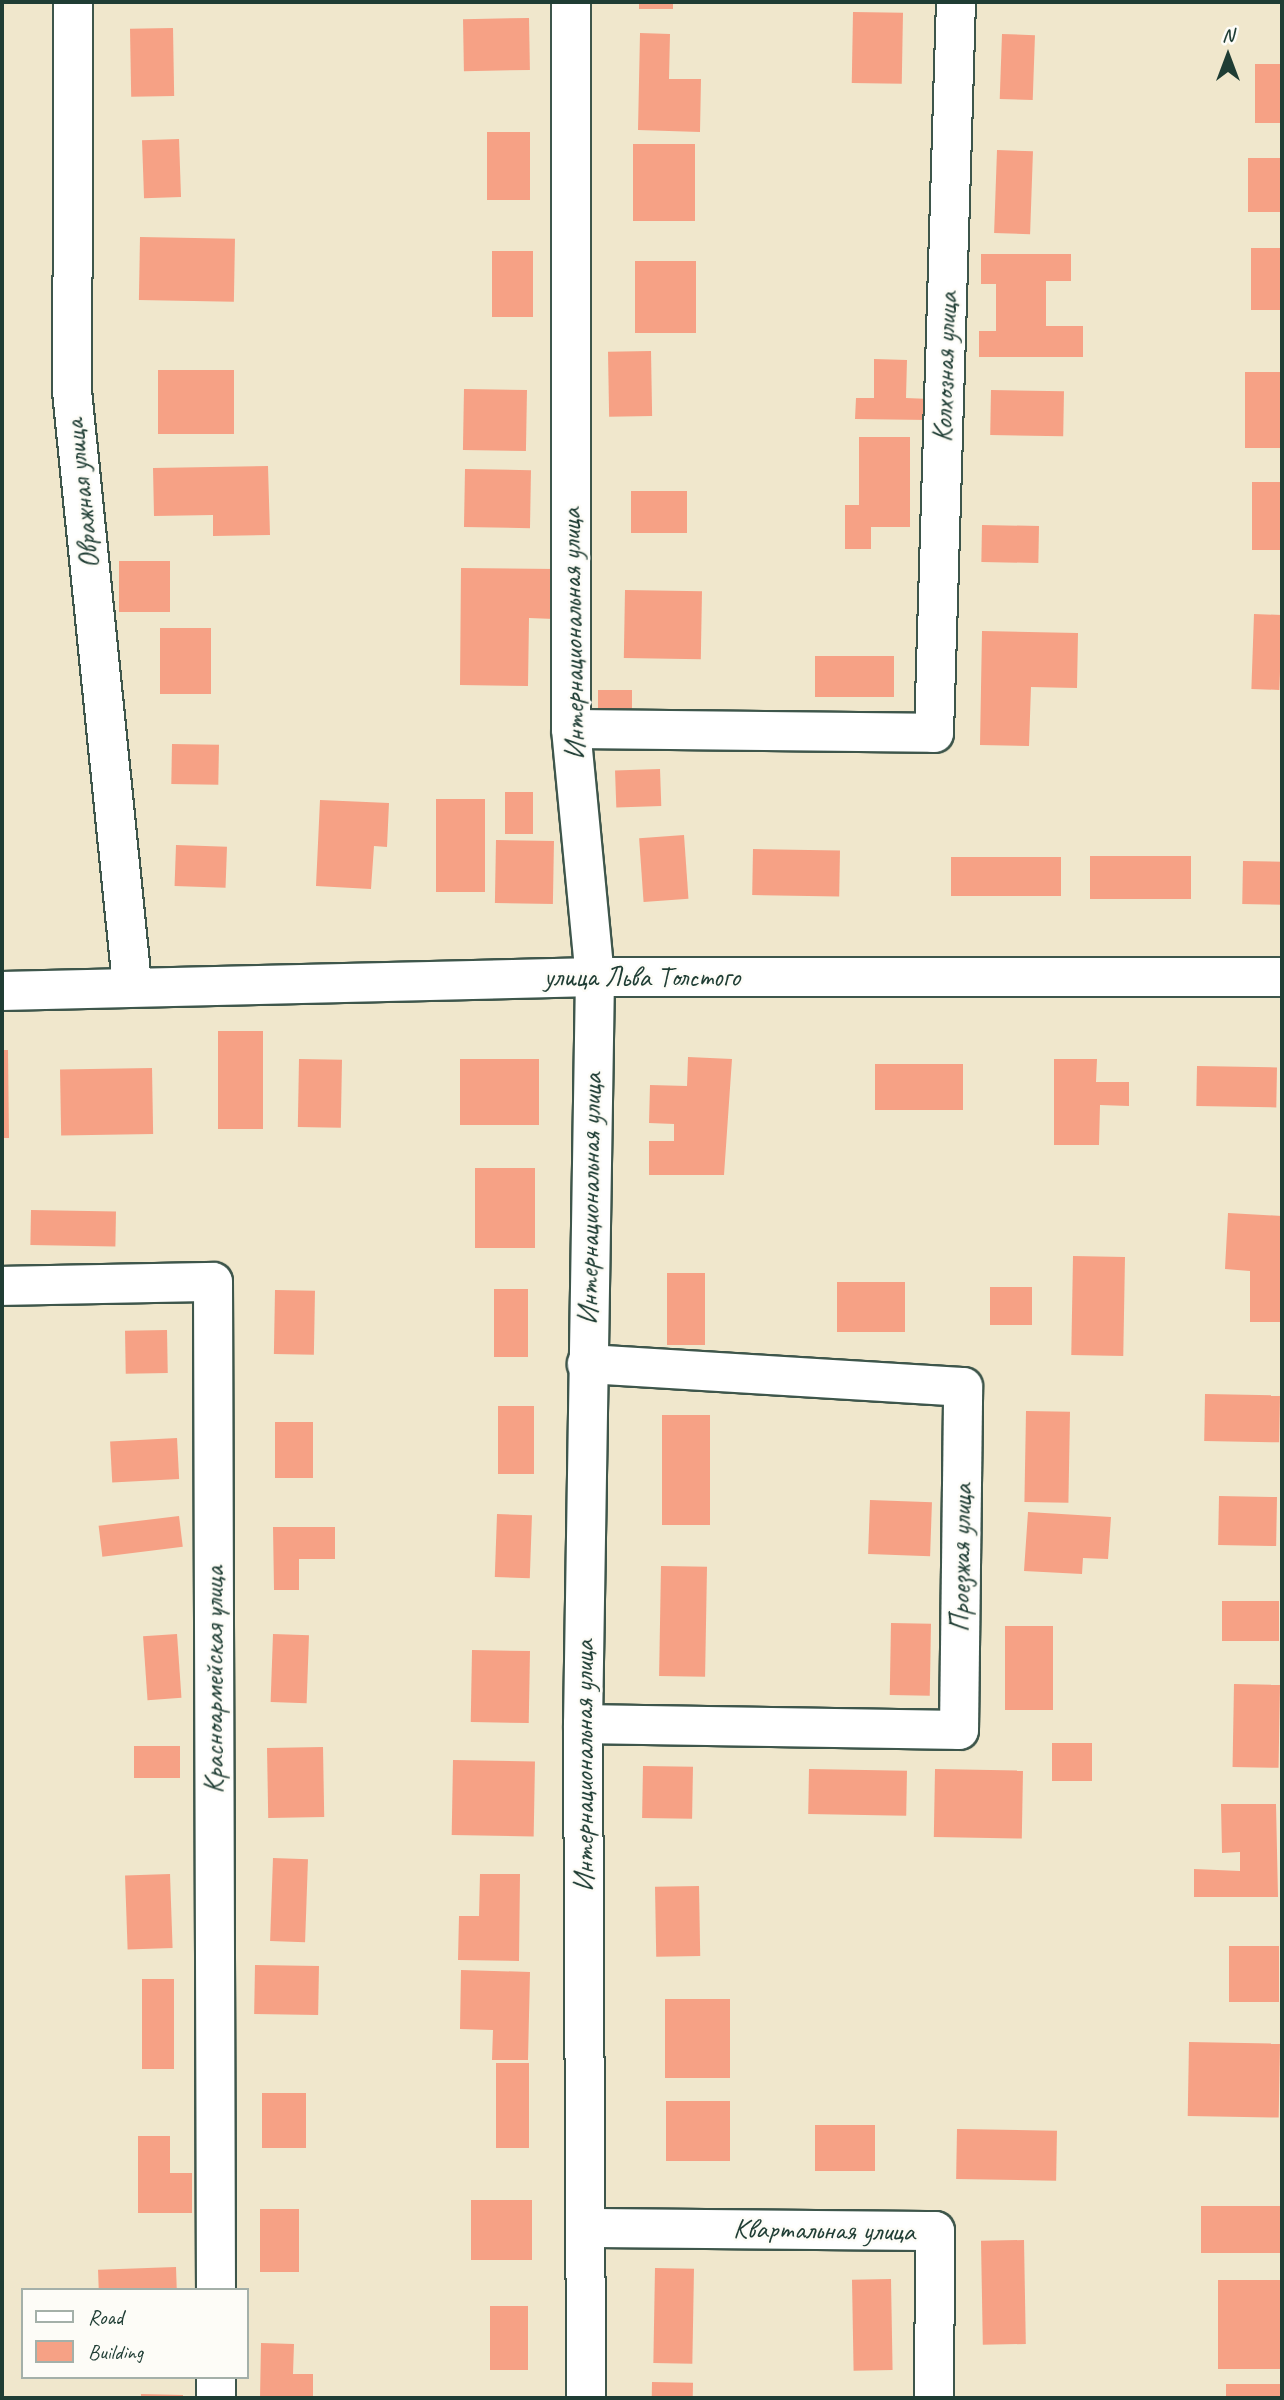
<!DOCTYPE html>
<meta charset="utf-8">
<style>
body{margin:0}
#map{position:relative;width:1284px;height:2400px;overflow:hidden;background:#f0e7cc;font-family:Caveat,sans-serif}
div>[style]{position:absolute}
.building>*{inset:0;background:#f6a185;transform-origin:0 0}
.roads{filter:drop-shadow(2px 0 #3e564b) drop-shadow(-2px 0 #3e564b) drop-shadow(0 2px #3e564b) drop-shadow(0 -2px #3e564b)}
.minor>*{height:38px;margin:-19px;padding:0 19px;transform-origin:19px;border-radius:19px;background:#fff}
span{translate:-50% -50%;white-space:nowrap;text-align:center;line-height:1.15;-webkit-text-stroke:5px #fdfcf7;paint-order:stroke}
.street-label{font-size:28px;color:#1f3d34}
.frame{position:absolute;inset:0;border:4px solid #1f3d34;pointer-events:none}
.legend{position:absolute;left:21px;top:2288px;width:228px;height:91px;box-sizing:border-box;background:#fdfcf7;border:2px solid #a4b0a9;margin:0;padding:9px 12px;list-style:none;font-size:21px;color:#1f3d34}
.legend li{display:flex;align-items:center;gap:14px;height:35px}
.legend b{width:35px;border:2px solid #a4b0a9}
.north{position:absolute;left:1193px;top:21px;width:70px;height:70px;-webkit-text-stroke:5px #fdfcf7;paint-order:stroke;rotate:0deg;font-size:19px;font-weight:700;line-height:28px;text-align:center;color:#1f3d34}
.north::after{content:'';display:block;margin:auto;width:24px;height:32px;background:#1f3d34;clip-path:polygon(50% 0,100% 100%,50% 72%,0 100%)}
</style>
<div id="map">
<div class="building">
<div style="left:639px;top:2px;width:34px;height:7px"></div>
<div style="left:853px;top:12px;width:50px;height:71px;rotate:1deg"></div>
<div style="left:529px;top:18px;width:52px;height:66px;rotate:89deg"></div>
<div style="left:173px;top:28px;width:68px;height:43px;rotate:89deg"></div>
<div style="clip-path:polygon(640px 33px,670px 34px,669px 79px,701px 79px,700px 132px,638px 130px)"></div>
<div style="left:1002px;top:34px;width:33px;height:65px;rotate:2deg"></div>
<div style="left:1255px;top:64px;width:27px;height:59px"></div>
<div style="left:487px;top:132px;width:43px;height:68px"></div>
<div style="left:179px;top:139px;width:58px;height:37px;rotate:88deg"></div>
<div style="left:633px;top:144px;width:62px;height:77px"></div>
<div style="left:997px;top:150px;width:36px;height:83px;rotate:2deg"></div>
<div style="left:1248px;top:158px;width:34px;height:54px"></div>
<div style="left:140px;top:237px;width:95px;height:63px;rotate:1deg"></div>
<div style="left:1251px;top:248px;width:31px;height:62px"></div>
<div style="left:492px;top:251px;width:41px;height:66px"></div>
<div style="clip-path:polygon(981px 254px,1071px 254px,1071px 281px,1046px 281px,1046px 326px,1083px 326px,1083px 357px,979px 357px,979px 331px,996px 331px,996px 284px,981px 284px)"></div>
<div style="left:635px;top:261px;width:61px;height:72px"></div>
<div style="left:651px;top:351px;width:65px;height:43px;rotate:89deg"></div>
<div style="clip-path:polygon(874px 359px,907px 360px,906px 398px,930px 399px,929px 420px,855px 419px,856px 398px,874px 398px)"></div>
<div style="left:234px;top:370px;width:64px;height:76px;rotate:90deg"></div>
<div style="left:1245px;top:372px;width:37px;height:76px"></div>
<div style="left:464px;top:389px;width:63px;height:61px;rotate:1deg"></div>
<div style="left:991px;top:390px;width:73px;height:45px;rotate:1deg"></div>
<div style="clip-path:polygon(859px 437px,910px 437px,910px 527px,871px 527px,871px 549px,845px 549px,845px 505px,859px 505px)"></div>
<div style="clip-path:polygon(268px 466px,270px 535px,213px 536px,213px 515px,154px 516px,153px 468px)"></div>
<div style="left:465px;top:469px;width:66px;height:58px;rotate:1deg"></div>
<div style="left:1252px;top:482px;width:30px;height:68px"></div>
<div style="left:631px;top:491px;width:56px;height:42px"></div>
<div style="left:982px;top:525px;width:57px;height:37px;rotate:1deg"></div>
<div style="left:119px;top:561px;width:51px;height:51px"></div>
<div style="clip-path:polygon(461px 568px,555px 569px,554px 619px,529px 618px,528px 686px,460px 685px)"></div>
<div style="left:625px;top:590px;width:77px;height:68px;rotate:1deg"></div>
<div style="left:1254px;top:614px;width:28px;height:75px;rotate:2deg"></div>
<div style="left:160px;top:628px;width:51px;height:66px"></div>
<div style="clip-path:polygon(982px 631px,1078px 633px,1077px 688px,1031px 687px,1029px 746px,980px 745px)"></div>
<div style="left:815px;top:656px;width:79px;height:41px"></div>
<div style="left:598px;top:690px;width:34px;height:31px"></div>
<div style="left:172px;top:744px;width:47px;height:40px;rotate:1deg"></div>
<div style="left:660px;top:769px;width:37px;height:45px;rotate:88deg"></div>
<div style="left:505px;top:792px;width:28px;height:42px"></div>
<div style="left:436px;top:799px;width:49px;height:93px"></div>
<div style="clip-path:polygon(320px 800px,389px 803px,387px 847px,374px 846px,371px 889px,316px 886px)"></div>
<div style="left:684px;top:835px;width:64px;height:45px;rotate:86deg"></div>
<div style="left:496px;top:840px;width:58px;height:63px;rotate:1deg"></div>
<div style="left:176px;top:845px;width:51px;height:41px;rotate:2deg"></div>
<div style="left:753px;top:849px;width:87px;height:46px;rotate:1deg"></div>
<div style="left:1090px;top:856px;width:101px;height:43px"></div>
<div style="left:951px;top:857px;width:110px;height:39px"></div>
<div style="left:1243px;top:861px;width:39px;height:43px;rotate:1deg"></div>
<div style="left:218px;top:1031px;width:45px;height:98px"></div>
<div style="clip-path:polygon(2px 1050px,8px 1050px,9px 1138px,2px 1138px)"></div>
<div style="clip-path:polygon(688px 1057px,732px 1059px,724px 1175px,649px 1175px,649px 1141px,674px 1141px,674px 1124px,649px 1123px,650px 1085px,687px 1086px)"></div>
<div style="left:299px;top:1059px;width:43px;height:68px;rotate:1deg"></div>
<div style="left:460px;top:1059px;width:79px;height:66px"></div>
<div style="clip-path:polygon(1054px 1059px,1097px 1059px,1096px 1082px,1129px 1082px,1129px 1106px,1100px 1105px,1099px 1145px,1054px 1145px)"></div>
<div style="left:963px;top:1064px;width:46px;height:88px;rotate:90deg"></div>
<div style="left:1197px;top:1066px;width:80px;height:40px;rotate:1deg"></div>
<div style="left:152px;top:1068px;width:66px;height:92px;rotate:89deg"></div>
<div style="left:475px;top:1168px;width:60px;height:80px"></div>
<div style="left:31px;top:1210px;width:85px;height:35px;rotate:1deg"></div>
<div style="clip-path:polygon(1228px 1213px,1282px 1216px,1282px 1322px,1250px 1322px,1250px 1271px,1225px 1269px)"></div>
<div style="left:1073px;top:1256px;width:52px;height:99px;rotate:1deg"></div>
<div style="left:667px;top:1273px;width:38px;height:72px"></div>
<div style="left:837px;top:1282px;width:68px;height:50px"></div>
<div style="left:990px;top:1287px;width:42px;height:38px"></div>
<div style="left:494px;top:1289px;width:34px;height:68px"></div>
<div style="left:275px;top:1290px;width:40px;height:64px;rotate:1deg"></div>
<div style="left:167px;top:1330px;width:43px;height:42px;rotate:89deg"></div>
<div style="left:1205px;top:1394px;width:75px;height:47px;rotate:1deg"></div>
<div style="left:498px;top:1406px;width:36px;height:68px"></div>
<div style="left:1026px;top:1411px;width:44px;height:91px;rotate:1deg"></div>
<div style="left:662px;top:1415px;width:48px;height:110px"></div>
<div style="left:275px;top:1422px;width:38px;height:56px"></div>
<div style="left:177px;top:1438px;width:41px;height:67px;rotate:87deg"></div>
<div style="left:1219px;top:1496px;width:58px;height:49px;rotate:1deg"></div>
<div style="left:870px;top:1500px;width:62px;height:54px;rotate:2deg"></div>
<div style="clip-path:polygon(1028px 1512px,1111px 1517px,1108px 1559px,1083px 1558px,1082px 1574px,1024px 1571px)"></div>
<div style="left:497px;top:1514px;width:35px;height:63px;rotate:2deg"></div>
<div style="left:179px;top:1516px;width:31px;height:81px;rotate:83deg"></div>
<div style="clip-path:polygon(273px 1527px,335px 1527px,335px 1559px,299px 1559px,299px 1590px,274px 1590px)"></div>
<div style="left:661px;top:1566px;width:46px;height:110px;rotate:1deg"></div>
<div style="left:1222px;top:1601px;width:57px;height:40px"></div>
<div style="left:891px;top:1623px;width:40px;height:72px;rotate:1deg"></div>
<div style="left:1053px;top:1626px;width:84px;height:48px;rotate:90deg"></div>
<div style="left:177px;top:1634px;width:64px;height:34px;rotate:86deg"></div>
<div style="left:273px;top:1634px;width:36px;height:68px;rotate:2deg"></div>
<div style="left:472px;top:1650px;width:58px;height:72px;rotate:1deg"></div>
<div style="left:1234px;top:1684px;width:46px;height:83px;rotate:1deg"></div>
<div style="left:1052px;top:1743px;width:40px;height:38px"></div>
<div style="left:134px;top:1746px;width:46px;height:32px"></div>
<div style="left:323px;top:1747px;width:70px;height:56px;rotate:89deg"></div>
<div style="left:453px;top:1760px;width:82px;height:75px;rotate:1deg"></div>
<div style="left:643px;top:1766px;width:50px;height:52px;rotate:1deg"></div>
<div style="left:809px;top:1769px;width:98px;height:45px;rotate:1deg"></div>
<div style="left:935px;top:1769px;width:88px;height:68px;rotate:1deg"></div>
<div style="clip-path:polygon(1221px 1804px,1276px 1804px,1278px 1897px,1194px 1897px,1194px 1869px,1240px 1871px,1240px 1852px,1222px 1853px)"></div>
<div style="left:273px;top:1858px;width:35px;height:83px;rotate:2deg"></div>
<div style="left:170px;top:1874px;width:74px;height:45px;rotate:88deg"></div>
<div style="clip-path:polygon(480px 1874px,520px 1874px,519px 1961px,458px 1960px,459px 1916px,479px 1916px)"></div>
<div style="left:699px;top:1886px;width:70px;height:44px;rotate:89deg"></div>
<div style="left:1229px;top:1946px;width:50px;height:56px"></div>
<div style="left:255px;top:1965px;width:64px;height:49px;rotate:1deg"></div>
<div style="clip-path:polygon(461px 1970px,530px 1972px,528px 2060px,492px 2060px,493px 2030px,460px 2029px)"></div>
<div style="left:142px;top:1979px;width:32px;height:90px"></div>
<div style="left:665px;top:1999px;width:65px;height:79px"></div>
<div style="left:1189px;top:2042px;width:91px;height:74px;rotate:1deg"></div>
<div style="left:496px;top:2063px;width:33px;height:85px"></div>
<div style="left:262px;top:2093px;width:44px;height:55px"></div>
<div style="left:666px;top:2101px;width:64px;height:60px"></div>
<div style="left:875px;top:2125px;width:46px;height:60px;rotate:90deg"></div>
<div style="left:957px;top:2129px;width:100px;height:50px;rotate:1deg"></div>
<div style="clip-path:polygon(138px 2136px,170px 2136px,170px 2173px,192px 2173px,192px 2213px,138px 2213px)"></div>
<div style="left:471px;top:2200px;width:61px;height:60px"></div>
<div style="left:1201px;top:2206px;width:81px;height:47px"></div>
<div style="left:260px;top:2209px;width:39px;height:63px"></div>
<div style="left:1024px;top:2240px;width:104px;height:43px;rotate:89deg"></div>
<div style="left:176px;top:2267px;width:23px;height:78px;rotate:88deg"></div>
<div style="left:655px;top:2268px;width:39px;height:95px;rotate:1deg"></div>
<div style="left:891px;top:2279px;width:91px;height:39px;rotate:89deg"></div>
<div style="left:1282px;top:2280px;width:89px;height:64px;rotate:90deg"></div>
<div style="left:490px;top:2306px;width:38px;height:64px"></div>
<div style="clip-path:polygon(261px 2343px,294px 2344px,293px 2374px,313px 2374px,313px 2398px,260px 2398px)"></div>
<div style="left:652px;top:2382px;width:41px;height:16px;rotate:1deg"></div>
<div style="left:1226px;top:2384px;width:56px;height:14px"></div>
<div style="clip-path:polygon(141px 2394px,183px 2395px,183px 2398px,141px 2398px)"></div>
</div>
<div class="roads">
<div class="minor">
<div style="left:73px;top:2px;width:389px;rotate:90.1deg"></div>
<div style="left:72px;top:391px;width:596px;rotate:84.22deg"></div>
<div style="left:571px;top:2px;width:727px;rotate:90deg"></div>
<div style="left:571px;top:729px;width:249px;rotate:84.5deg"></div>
<div style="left:595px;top:977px;width:747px;rotate:90.92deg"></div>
<div style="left:583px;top:1724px;width:674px;rotate:89.74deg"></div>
<div style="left:571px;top:729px;width:363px;rotate:0.6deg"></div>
<div style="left:934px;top:733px;width:731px;rotate:-88.28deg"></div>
<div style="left:2px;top:991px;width:593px;rotate:-1.35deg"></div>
<div style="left:595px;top:977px;width:687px"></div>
<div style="left:2px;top:1286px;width:211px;rotate:-1.1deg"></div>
<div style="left:213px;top:1282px;width:1008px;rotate:89.83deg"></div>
<div style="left:583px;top:1724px;width:376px;rotate:0.9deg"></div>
<div style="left:959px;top:1730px;width:343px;rotate:-89.3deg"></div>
<div style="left:963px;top:1387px;width:377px;rotate:-176.5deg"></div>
<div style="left:587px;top:2228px;width:348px;rotate:0.5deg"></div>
<div style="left:935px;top:2231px;width:167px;rotate:90.3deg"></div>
<div style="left:216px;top:2377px;width:21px;rotate:90deg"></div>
</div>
</div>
<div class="street-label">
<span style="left:945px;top:367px;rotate:-88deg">Колхозная улица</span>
<span style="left:82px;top:494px;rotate:-96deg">Овражная улица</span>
<span style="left:573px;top:634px;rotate:-91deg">Интернациональная улица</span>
<span style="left:642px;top:977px">улица Льва Толстого</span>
<span style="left:590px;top:1199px;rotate:-89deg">Интернациональная улица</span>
<span style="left:961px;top:1558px;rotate:-89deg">Проезжая улица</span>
<span style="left:214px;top:1680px;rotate:-90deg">Красноармейская улица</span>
<span style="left:584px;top:1766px;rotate:-90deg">Интернациональная улица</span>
<span style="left:824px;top:2230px;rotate:1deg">Квартальная улица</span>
</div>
<div class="frame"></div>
<ul class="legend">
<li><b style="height:9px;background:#fff"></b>Road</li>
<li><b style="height:19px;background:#f6a185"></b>Building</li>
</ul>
<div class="north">N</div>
</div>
